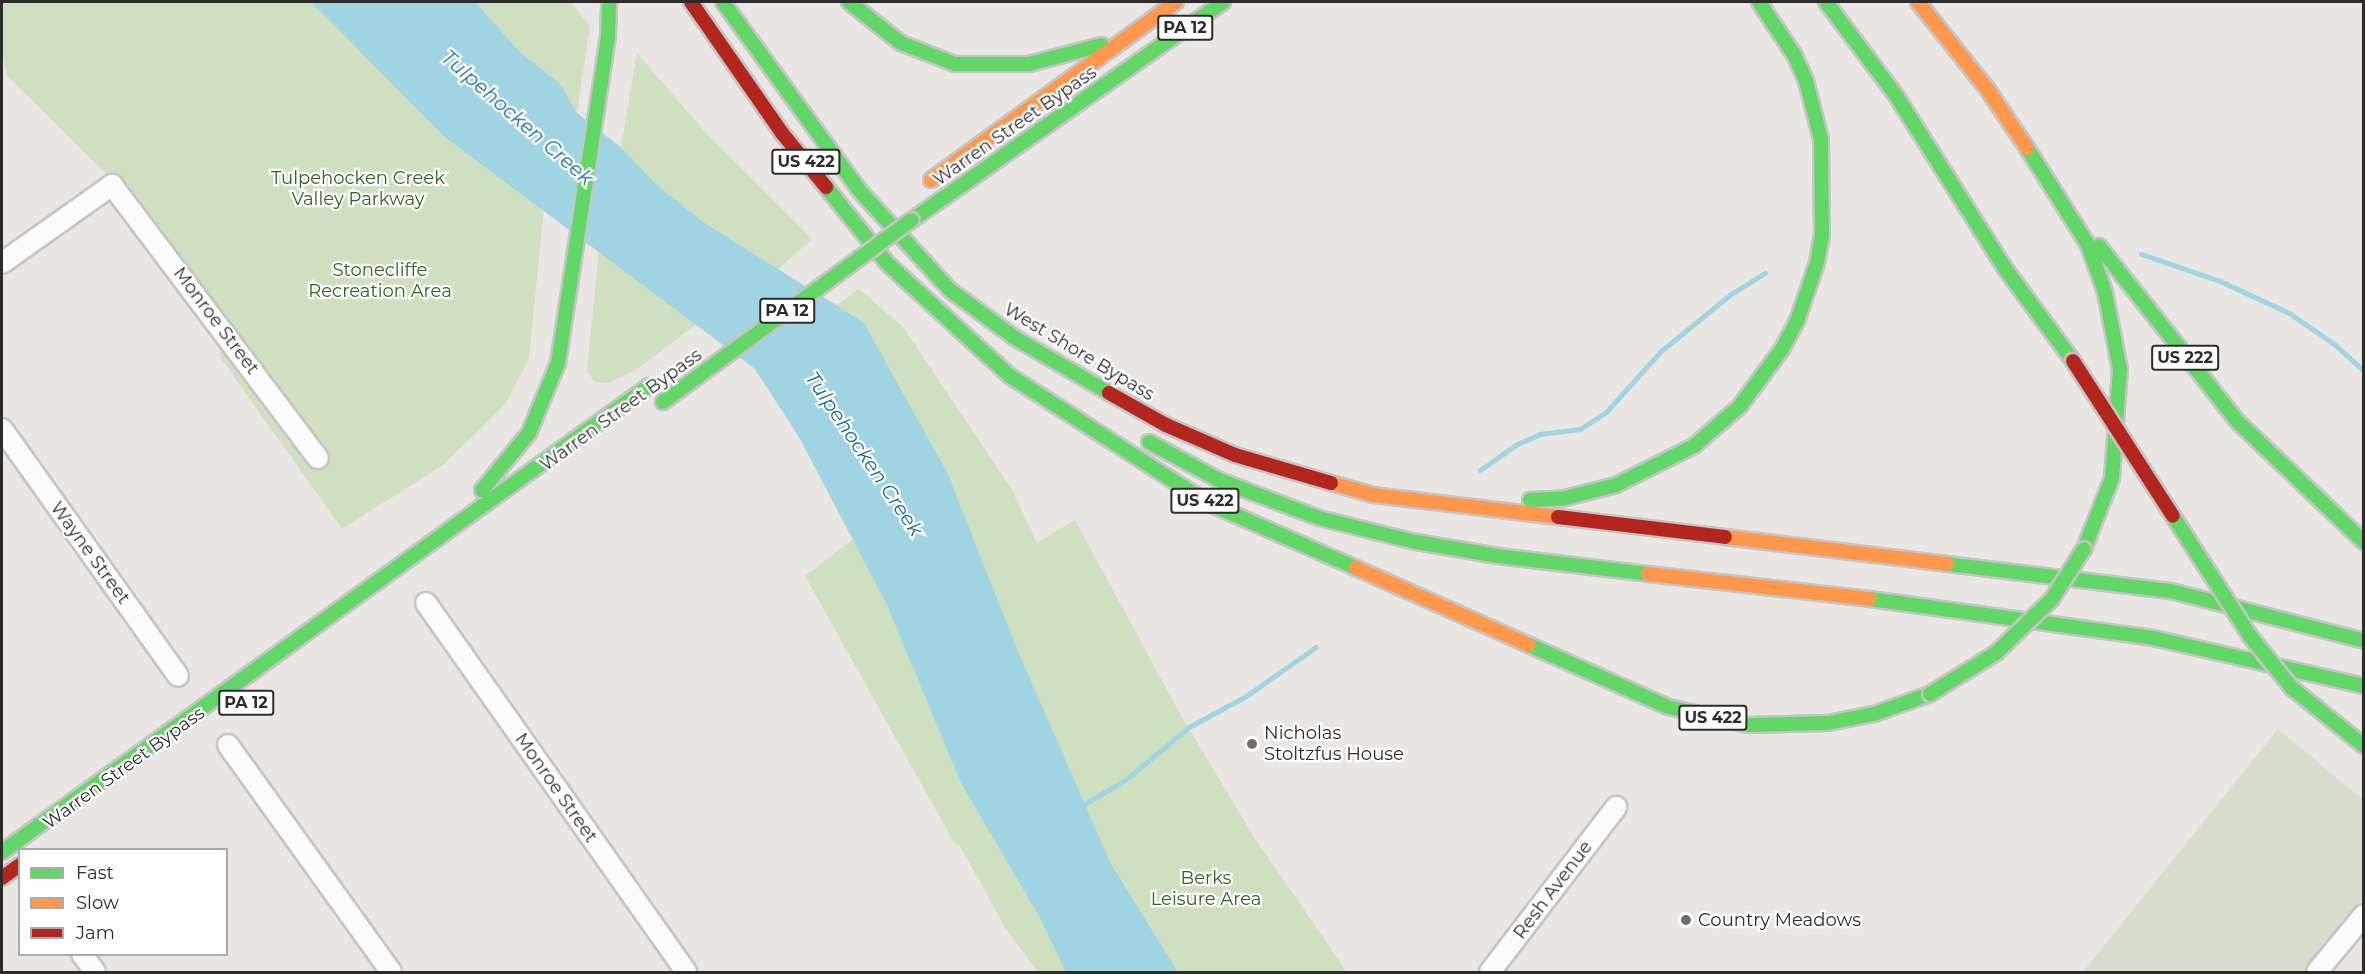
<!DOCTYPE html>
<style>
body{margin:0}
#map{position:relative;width:2365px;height:974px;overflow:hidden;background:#e9e6e3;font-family:Montserrat,sans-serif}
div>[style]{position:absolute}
.green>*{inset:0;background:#cfe0c0}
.cemetery>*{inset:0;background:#d7dccc}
.water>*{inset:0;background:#a0d4e2}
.stream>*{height:5px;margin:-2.5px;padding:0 2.5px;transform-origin:2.5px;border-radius:2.5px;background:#a0d4e2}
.roads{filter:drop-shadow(2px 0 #c6c5c6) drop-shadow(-2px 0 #c6c5c6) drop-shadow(0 2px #c6c5c6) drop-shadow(0 -2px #c6c5c6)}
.street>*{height:20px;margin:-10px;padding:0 10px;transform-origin:10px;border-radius:10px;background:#fcfbfb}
.fast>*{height:14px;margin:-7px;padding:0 7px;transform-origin:7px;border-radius:7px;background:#63d668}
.slow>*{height:14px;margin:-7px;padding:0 7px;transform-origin:7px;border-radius:7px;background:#ff974d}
.jam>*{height:14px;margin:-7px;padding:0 7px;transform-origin:7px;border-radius:7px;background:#b3261e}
.bridges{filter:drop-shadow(2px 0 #c5c4c2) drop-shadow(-2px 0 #c5c4c2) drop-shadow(0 2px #c5c4c2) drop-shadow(0 -2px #c5c4c2)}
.fast-bridge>*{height:14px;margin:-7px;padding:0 7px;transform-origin:7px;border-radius:7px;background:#63d668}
.jam-bridge>*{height:14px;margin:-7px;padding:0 7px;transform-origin:7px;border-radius:7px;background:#b3261e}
.dots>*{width:16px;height:16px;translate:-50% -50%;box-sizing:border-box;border:3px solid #fff;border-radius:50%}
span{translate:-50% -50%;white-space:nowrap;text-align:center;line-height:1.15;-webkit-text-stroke:4.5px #fff;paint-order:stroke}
.shield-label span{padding:2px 4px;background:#fff;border:2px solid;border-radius:4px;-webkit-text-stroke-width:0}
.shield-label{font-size:16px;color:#2c2c2c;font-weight:700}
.street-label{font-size:18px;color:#2c2c2c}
.park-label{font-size:18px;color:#346124}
.poi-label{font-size:18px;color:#2c2c2c}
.left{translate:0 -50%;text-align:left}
.water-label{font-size:20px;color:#1e6e8e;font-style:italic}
.frame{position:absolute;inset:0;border:3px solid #2c2c2c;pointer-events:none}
.legend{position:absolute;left:18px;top:848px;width:210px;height:108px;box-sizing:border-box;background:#fff;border:2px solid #ababab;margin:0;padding:8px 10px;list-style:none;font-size:18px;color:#2c2c2c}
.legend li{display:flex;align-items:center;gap:12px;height:30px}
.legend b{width:30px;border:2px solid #ababab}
</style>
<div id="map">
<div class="green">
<div style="clip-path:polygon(2px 2px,570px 2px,590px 25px,577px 113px,621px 147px,637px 53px,700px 126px,812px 239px,776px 271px,837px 305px,859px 289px,903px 327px,1011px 488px,1037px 543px,1075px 520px,1179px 712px,1254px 837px,1347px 972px,1038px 972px,1006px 929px,959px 844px,956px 846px,805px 576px,853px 539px,799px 437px,755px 369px,698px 323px,636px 370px,609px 383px,595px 382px,587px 371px,599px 248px,544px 208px,529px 359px,504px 406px,443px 465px,342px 529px,218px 354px,238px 342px,126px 186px,115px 182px,7px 76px,2px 51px)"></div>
</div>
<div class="cemetery">
<div style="clip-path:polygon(2278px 729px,2363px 800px,2363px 898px,2303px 972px,2083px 972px)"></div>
</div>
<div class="water">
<div style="clip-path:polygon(311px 2px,475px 2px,520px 52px,560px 84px,577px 113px,621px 148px,659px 187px,706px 224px,864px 323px,947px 472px,1017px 649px,1111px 864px,1178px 972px,1066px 972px,1039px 916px,961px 783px,887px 605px,853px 540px,799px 437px,755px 369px,445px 137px)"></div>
</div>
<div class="stream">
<div style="left:2141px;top:254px;width:83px;rotate:18.9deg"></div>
<div style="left:2220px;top:281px;width:76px;rotate:24.9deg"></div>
<div style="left:2289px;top:313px;width:55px;rotate:34.6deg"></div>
<div style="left:2334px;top:344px;width:40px;rotate:42deg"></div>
<div style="left:1480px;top:470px;width:45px;rotate:-35.1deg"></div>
<div style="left:1517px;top:444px;width:25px;rotate:-23deg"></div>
<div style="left:1540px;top:434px;width:40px;rotate:-7.1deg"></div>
<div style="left:1580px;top:429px;width:31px;rotate:-33deg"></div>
<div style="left:1606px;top:412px;width:82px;rotate:-48deg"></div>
<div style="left:1661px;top:351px;width:90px;rotate:-39.2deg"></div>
<div style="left:1731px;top:294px;width:40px;rotate:-32deg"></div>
<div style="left:1078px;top:808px;width:55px;rotate:-30.8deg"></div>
<div style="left:1125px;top:780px;width:83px;rotate:-39.6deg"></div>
<div style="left:1189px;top:727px;width:65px;rotate:-28.5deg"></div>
<div style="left:1246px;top:696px;width:85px;rotate:-35deg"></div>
</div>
<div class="roads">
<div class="street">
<div style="left:2px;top:263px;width:135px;rotate:-35.3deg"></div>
<div style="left:112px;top:185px;width:342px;rotate:53deg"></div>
<div style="left:2px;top:429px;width:303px;rotate:54.5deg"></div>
<div style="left:426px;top:603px;width:451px;rotate:54.8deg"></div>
<div style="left:228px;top:745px;width:279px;rotate:54.3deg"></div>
<div style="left:82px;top:954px;width:22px;rotate:54deg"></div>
<div style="left:1490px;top:972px;width:208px;rotate:-52.6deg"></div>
<div style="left:2317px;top:972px;width:74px;rotate:-50.5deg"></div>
</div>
<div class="fast">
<div style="left:723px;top:2px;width:232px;rotate:54.1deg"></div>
<div style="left:859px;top:190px;width:135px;rotate:47.7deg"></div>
<div style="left:950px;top:290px;width:81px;rotate:36.4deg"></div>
<div style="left:1015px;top:338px;width:109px;rotate:30.3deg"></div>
<div style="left:849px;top:2px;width:66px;rotate:38.3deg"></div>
<div style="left:901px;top:43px;width:58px;rotate:21.3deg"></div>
<div style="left:955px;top:64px;width:74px"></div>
<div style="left:1029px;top:64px;width:75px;rotate:-14.6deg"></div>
<div style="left:1826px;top:2px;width:119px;rotate:53.2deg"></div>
<div style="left:1897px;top:97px;width:201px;rotate:57.8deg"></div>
<div style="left:2004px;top:267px;width:117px;rotate:53.7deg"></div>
<div style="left:2027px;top:148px;width:115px;rotate:57.8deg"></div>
<div style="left:2088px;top:245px;width:50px;rotate:70.1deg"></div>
<div style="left:2105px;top:292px;width:78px;rotate:79deg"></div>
<div style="left:2120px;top:369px;width:109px;rotate:94.2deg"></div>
<div style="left:2112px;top:478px;width:76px;rotate:111.5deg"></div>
<div style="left:826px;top:187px;width:97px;rotate:51.2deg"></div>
<div style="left:887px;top:263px;width:167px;rotate:42.6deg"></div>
<div style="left:1010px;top:376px;width:235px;rotate:32.7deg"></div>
<div style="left:1208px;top:503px;width:162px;rotate:23.7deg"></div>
<div style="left:912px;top:220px;width:380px;rotate:-35deg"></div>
<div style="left:2099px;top:246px;width:226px;rotate:51.7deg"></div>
<div style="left:2239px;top:423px;width:173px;rotate:43.6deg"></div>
<div style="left:1149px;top:442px;width:80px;rotate:28.5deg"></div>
<div style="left:1219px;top:480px;width:107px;rotate:20.8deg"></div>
<div style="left:1319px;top:518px;width:95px;rotate:14deg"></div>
<div style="left:1411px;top:541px;width:88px;rotate:9.8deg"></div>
<div style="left:1498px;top:556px;width:151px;rotate:6.8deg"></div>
<div style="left:482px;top:490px;width:74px;rotate:-50.5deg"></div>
<div style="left:529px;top:433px;width:76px;rotate:-67.5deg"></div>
<div style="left:558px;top:363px;width:332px;rotate:-81.3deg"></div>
<div style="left:608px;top:35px;width:33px;rotate:-88deg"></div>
<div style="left:1530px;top:500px;width:35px;rotate:-3deg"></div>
<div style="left:1565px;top:498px;width:53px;rotate:-14.3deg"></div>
<div style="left:1616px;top:485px;width:87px;rotate:-26.6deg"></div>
<div style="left:1694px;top:446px;width:61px;rotate:-41deg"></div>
<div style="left:1740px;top:406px;width:71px;rotate:-53.6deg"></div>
<div style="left:1782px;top:349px;width:32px;rotate:-62deg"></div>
<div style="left:1797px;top:321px;width:61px;rotate:-71deg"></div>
<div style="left:1817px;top:263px;width:28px;rotate:-80deg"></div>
<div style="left:1822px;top:235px;width:96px;rotate:-90.6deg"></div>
<div style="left:1821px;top:139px;width:60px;rotate:-104.5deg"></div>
<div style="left:1806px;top:81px;width:27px;rotate:-114deg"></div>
<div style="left:1795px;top:56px;width:65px;rotate:-123.7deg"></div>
<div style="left:1947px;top:564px;width:226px;rotate:6.9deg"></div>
<div style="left:2171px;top:591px;width:199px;rotate:14.5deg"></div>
<div style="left:1870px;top:599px;width:286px;rotate:7.8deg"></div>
<div style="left:2153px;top:638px;width:216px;rotate:12.8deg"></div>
<div style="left:1529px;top:645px;width:152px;rotate:24deg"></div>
<div style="left:1668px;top:707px;width:83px;rotate:12.5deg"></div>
<div style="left:1749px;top:725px;width:79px;rotate:-1.5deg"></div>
<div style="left:1828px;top:723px;width:47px;rotate:-11.1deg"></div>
<div style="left:1874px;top:714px;width:59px;rotate:-19.7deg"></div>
<div style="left:2px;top:852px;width:797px;rotate:-35.76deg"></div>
</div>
<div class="slow">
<div style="left:1918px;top:2px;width:112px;rotate:51.5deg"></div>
<div style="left:1988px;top:90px;width:70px;rotate:56.1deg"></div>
<div style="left:931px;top:180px;width:303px;rotate:-36deg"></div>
<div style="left:1331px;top:483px;width:44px;rotate:15.9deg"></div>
<div style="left:1373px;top:495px;width:186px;rotate:6.8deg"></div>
<div style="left:1725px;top:537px;width:224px;rotate:6.9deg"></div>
<div style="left:1356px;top:568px;width:189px;rotate:24deg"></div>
<div style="left:1648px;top:574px;width:223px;rotate:6.4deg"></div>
</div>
<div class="jam">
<div style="left:691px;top:2px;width:160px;rotate:55.2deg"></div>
<div style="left:782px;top:133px;width:70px;rotate:50.8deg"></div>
<div style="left:1109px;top:393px;width:65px;rotate:29.3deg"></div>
<div style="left:1166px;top:425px;width:75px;rotate:23.5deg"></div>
<div style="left:1235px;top:455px;width:100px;rotate:16.3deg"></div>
<div style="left:1558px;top:517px;width:168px;rotate:6.8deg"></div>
<div style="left:2px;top:878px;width:22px;rotate:-36deg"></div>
</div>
</div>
<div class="bridges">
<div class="fast-bridge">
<div style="left:663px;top:402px;width:308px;rotate:-36.2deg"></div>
<div style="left:2173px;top:516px;width:143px;rotate:57.3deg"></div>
<div style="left:2250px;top:636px;width:67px;rotate:51.1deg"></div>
<div style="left:2292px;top:688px;width:92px;rotate:38.9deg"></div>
<div style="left:1930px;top:694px;width:78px;rotate:-31.8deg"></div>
<div style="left:1996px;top:653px;width:78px;rotate:-44deg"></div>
<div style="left:2052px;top:599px;width:59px;rotate:-57.4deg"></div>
</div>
<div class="jam-bridge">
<div style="left:2073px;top:361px;width:184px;rotate:57.2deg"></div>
</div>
</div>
<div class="dots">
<div style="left:1252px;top:744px;background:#6e6d6c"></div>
<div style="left:1686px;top:920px;background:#6e6d6c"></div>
</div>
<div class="shield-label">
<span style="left:1185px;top:28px">PA 12</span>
<span style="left:806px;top:162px">US 422</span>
<span style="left:787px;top:311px">PA 12</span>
<span style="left:2185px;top:358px">US 222</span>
<span style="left:1205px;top:501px">US 422</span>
<span style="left:246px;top:703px">PA 12</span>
<span style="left:1713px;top:718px">US 422</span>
</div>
<div class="street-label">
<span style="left:1015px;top:126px;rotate:-35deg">Warren Street Bypass</span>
<span style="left:216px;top:321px;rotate:53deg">Monroe Street</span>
<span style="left:1079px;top:352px;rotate:31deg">West Shore Bypass</span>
<span style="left:621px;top:410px;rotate:-36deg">Warren Street Bypass</span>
<span style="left:90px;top:553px;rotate:54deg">Wayne Street</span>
<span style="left:124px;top:768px;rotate:-36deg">Warren Street Bypass</span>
<span style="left:556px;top:788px;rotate:55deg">Monroe Street</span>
<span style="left:1553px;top:890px;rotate:-53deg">Resh Avenue</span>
</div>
<div class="park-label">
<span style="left:358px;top:189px">Tulpehocken Creek<br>Valley Parkway</span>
<span style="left:380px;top:281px">Stonecliffe<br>Recreation Area</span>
<span style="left:1206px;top:889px">Berks<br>Leisure Area</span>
</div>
<div class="poi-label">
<span class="left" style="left:1264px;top:744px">Nicholas<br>Stoltzfus House</span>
<span class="left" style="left:1698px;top:920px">Country Meadows</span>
</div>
<div class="water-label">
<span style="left:517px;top:118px;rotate:41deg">Tulpehocken Creek</span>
<span style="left:864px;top:454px;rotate:56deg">Tulpehocken Creek</span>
</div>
<div class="frame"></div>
<ul class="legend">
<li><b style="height:8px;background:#63d668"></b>Fast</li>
<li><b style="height:8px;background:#ff974d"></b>Slow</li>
<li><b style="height:8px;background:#b3261e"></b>Jam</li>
</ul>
</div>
